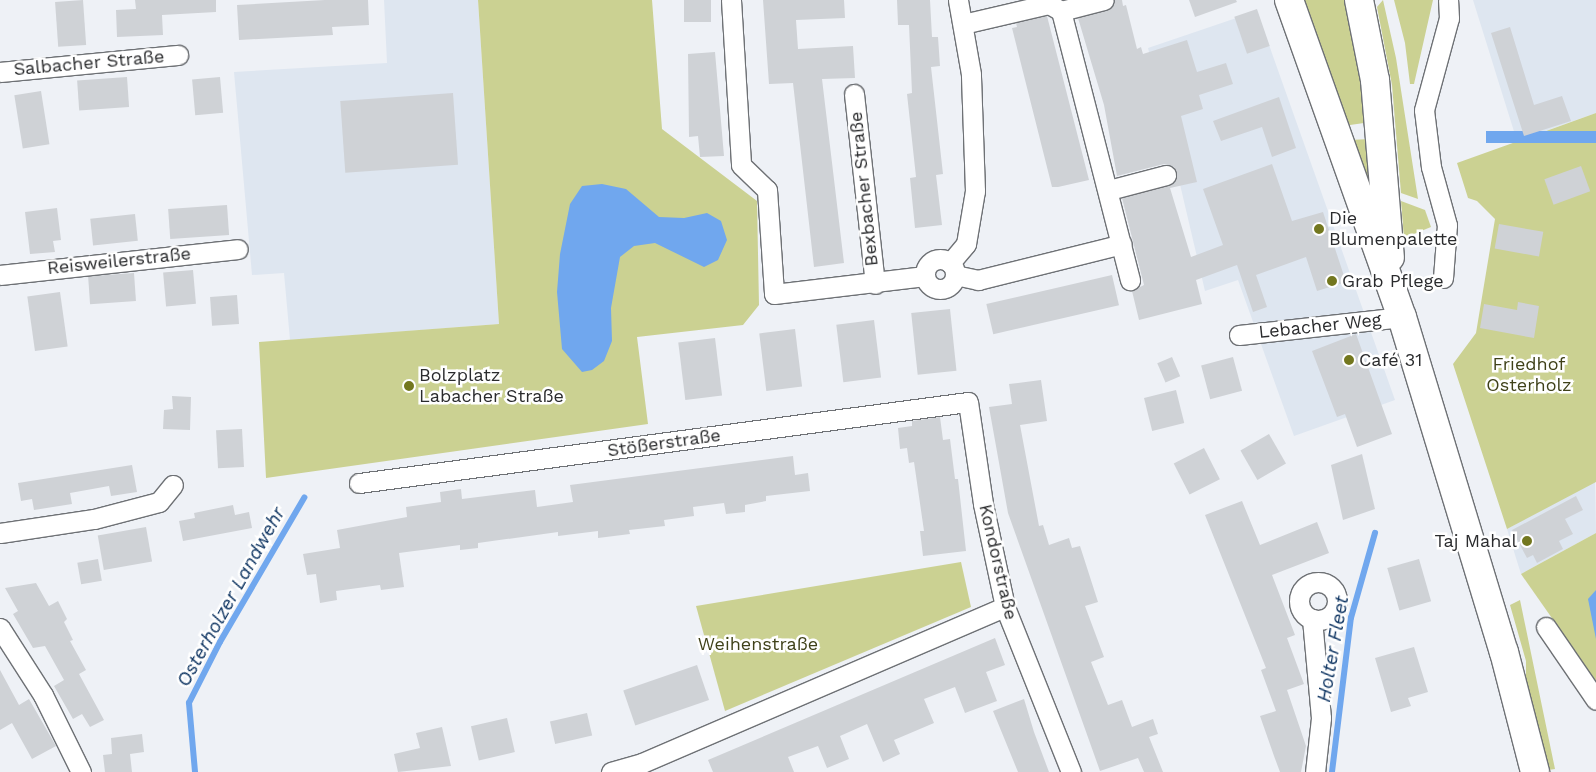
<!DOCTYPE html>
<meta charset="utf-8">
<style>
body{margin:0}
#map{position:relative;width:1596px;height:772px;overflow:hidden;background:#eef1f6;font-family:"Work Sans",sans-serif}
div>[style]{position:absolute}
.built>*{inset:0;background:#dee6f0}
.green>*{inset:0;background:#cbd192}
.water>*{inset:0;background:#70a7ee;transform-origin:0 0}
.stream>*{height:5.5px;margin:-2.75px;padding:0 2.75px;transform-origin:2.75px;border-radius:2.75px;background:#70a7ee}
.building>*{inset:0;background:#cfd2d6;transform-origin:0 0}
.roads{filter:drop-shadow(1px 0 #6e7175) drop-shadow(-1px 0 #6e7175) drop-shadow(0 1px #6e7175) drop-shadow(0 -1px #6e7175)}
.street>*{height:19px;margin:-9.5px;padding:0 9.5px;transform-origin:9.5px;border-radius:9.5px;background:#fff}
.street>.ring{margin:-9.5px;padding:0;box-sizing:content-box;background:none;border:19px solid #fff;border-radius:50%}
.primary>*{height:28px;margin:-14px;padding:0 14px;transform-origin:14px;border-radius:14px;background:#fff}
.dots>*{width:14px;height:14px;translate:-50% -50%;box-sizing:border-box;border:2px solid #fff;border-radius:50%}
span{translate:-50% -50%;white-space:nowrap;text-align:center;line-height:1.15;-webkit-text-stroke:5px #fff;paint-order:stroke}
.street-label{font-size:18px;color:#2a2b2d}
.poi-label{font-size:18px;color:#2a2b2d}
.left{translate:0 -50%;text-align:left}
.right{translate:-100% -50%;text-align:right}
.park-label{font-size:18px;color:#3f4119}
.water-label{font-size:19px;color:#0f3562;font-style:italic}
</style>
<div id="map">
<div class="built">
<div style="clip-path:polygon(384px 0,478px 0,499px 324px,290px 340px,284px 273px,252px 275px,234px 72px,387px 63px)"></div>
<div style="clip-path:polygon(1473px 0,1596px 0,1596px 113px,1517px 141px)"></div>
<div style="clip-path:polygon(1257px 11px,1395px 400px,1294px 436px,1238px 280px,1205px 291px,1148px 48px)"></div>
<div style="clip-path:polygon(1595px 480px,1596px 533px,1521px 574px,1507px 529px)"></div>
</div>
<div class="green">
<div style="clip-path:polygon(478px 0,652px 0,662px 129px,757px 201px,759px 305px,743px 325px,637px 337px,648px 424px,266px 478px,259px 342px,499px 324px)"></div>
<div style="clip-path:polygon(1300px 0,1348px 0,1369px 117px,1364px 123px,1350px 125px,1342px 117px)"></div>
<div style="clip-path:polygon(1383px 0,1396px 58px,1418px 199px,1401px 193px,1392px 85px,1377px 7px)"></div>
<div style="clip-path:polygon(1394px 0,1433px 0,1414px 84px,1410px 84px,1405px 43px)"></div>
<div style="clip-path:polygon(1596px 113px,1596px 482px,1507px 529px,1453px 364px,1476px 333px,1495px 219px,1477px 201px,1468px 198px,1457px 163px)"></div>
<div style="clip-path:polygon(1371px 139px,1374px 188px,1364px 189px,1348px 140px)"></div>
<div style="clip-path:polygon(1401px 201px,1425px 210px,1431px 227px,1404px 238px)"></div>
<div style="clip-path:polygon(1596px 533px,1596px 681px,1521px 574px)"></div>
<div style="clip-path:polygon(961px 562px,971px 607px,725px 711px,696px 606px)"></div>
<div style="clip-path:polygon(1520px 600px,1555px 769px,1548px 770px,1526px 689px,1526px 661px,1510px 605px)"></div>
</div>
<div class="water">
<div style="left:1596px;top:131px;width:12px;height:110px;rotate:90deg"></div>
<div style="clip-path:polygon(602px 184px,626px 189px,659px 217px,684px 218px,707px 213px,721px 221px,727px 240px,718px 260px,704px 267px,655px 243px,634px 246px,620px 257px,611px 308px,612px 341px,604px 361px,592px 370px,582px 372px,562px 349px,557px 292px,560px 254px,570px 204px,582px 186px)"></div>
<div style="clip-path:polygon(1596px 590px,1596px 639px,1588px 599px)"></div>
</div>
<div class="stream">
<div style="left:195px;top:772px;width:69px;rotate:-95deg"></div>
<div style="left:189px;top:703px;width:68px;rotate:-63.1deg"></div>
<div style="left:220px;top:642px;width:167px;rotate:-59.7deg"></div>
<div style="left:1332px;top:772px;width:155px;rotate:-83deg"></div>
<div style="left:1351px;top:618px;width:88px;rotate:-74.2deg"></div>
</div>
<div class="building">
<div style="left:83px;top:0;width:45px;height:28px;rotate:86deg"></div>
<div style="clip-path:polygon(135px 0,216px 0,216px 12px,162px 15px,163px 35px,117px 37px,116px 10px,136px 9px)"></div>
<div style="clip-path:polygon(325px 0,368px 0,369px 25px,332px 27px,333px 35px,239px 40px,237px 5px)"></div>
<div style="left:684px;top:0;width:27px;height:22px"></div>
<div style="clip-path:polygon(763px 0,844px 0,845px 18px,796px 20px,798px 49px,853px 46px,855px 78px,822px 79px,844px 263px,814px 267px,793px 83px,769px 84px)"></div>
<div style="clip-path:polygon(897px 0,930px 0,932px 37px,938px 37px,940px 66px,931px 67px,943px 174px,936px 175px,942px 225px,915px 228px,910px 178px,916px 177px,907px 94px,912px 93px,909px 25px,898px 25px)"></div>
<div style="clip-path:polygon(1115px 0,1122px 0,1123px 6px,1126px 5px,1137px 49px,1141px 47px,1143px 54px,1187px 40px,1197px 72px,1226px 63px,1233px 84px,1199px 95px,1203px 109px,1181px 116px,1197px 182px,1170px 188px,1191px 257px,1223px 245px,1203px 189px,1272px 164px,1292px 221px,1323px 212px,1346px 282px,1317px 291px,1306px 257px,1256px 275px,1267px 307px,1253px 312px,1237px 265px,1196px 280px,1202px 304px,1139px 320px,1132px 291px,1144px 285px,1122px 198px,1169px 186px,1177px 173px,1174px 167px,1164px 164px,1117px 176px,1104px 105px,1078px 18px,1107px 11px)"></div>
<div style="clip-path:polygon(1189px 0,1236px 0,1237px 2px,1195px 17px)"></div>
<div style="left:1257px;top:9px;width:39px;height:24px;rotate:71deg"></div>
<div style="clip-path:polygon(1047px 16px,1089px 180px,1058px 187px,1052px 187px,1012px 28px,1017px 27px,1016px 23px)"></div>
<div style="clip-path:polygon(1510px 27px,1534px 105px,1562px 96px,1571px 121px,1524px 136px,1491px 33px)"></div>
<div style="clip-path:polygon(715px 52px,724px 156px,700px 157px,698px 136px,689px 137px,688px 54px)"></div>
<div style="left:127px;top:77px;width:30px;height:50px;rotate:86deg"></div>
<div style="left:220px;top:77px;width:36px;height:28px;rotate:85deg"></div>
<div style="left:41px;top:91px;width:54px;height:27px;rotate:81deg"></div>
<div style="left:453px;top:93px;width:72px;height:113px;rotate:86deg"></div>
<div style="clip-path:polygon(1279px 97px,1296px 148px,1272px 157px,1262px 127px,1221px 141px,1213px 121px)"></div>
<div style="left:1581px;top:166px;width:27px;height:39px;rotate:70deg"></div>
<div style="left:227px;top:205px;width:30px;height:59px;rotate:86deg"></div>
<div style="clip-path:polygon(57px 208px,61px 240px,53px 241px,55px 252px,30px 254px,25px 212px)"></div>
<div style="left:135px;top:214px;width:27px;height:45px;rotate:84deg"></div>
<div style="left:1499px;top:224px;width:45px;height:25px;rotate:10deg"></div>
<div style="left:193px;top:270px;width:34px;height:30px;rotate:85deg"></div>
<div style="left:134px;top:273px;width:28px;height:46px;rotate:86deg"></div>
<div style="left:1112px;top:275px;width:31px;height:129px;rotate:77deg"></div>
<div style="left:60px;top:292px;width:55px;height:33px;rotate:82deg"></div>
<div style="left:237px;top:295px;width:29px;height:27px;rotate:86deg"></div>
<div style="clip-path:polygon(1518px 302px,1539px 306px,1534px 338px,1480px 328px,1484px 304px,1517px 310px)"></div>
<div style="left:950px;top:309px;width:62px;height:39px;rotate:84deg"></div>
<div style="left:874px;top:320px;width:58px;height:38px;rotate:83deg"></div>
<div style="left:795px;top:329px;width:58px;height:36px;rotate:83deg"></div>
<div style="clip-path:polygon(1356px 334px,1392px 434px,1357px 447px,1345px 414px,1337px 417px,1312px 351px)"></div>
<div style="left:715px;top:338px;width:58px;height:37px;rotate:83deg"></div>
<div style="left:1172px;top:357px;width:21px;height:16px;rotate:67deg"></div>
<div style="left:1233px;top:357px;width:35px;height:33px;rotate:75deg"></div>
<div style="clip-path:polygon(1041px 380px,1047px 421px,1020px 425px,1039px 526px,1043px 525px,1049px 545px,1069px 538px,1072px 548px,1080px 546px,1098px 602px,1085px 606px,1104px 657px,1091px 662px,1108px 705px,1122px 700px,1132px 727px,1153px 719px,1158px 734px,1149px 737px,1163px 772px,1144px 772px,1138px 758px,1100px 771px,1008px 513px,989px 407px,1012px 404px,1009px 384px)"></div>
<div style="left:1176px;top:390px;width:34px;height:33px;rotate:76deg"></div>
<div style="clip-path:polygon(172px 396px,191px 397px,190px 430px,163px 429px,164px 410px,173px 409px)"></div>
<div style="clip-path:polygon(940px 417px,943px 440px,950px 439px,955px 479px,958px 479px,966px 551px,923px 556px,920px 531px,924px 531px,914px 462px,909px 463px,907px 448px,900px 449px,898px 428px,912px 426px,912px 421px)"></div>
<div style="left:242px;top:429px;width:38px;height:26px;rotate:87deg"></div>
<div style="left:1269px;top:434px;width:34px;height:33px;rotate:60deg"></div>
<div style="left:1204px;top:448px;width:35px;height:34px;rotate:63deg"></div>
<div style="clip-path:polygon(1362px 454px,1375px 509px,1343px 520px,1331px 465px)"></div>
<div style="clip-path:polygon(793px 456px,795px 475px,808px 473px,810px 491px,766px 496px,766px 501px,745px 505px,745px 512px,726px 514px,724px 503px,693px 507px,694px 516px,664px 520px,665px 526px,629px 530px,630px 534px,598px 538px,598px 531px,558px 536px,558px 532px,478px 543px,478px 548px,460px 550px,460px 545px,399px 553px,404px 587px,381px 590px,380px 585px,336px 591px,337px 600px,320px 603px,316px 574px,307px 575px,303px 554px,340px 548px,337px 530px,407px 517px,406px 507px,441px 502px,440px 492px,461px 489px,462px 499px,535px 490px,537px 507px,573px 502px,570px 485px)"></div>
<div style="clip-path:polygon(132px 465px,137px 492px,111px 496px,109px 486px,70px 493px,72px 504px,34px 510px,32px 499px,21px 501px,18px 483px)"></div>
<div style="clip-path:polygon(1576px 496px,1583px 510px,1565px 519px,1573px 534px,1559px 541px,1563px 549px,1537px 563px,1533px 555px,1527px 558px,1512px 530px)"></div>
<div style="clip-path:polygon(1242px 501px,1260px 545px,1317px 522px,1329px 553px,1272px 575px,1295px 635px,1287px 638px,1304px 684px,1287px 690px,1306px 746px,1301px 772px,1280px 772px,1274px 756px,1260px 716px,1276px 711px,1261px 670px,1266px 668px,1205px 515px)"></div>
<div style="clip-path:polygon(233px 505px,235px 515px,249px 512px,252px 528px,183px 541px,179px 521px,195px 518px,194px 513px)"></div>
<div style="left:146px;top:527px;width:35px;height:49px;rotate:80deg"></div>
<div style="left:98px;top:559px;width:22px;height:21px;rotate:80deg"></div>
<div style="left:1419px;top:559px;width:44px;height:33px;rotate:74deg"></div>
<div style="clip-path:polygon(36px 583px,49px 606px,58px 601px,67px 619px,64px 622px,73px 640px,70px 641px,86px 670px,79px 674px,104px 720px,90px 727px,82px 714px,73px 719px,54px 686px,64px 680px,45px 646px,33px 648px,13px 614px,18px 611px,5px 588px)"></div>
<div style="clip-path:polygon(995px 638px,1005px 665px,986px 672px,997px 701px,965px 713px,955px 687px,924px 699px,934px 723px,894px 740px,900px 754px,883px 762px,867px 724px,840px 736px,849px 759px,827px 768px,818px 746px,788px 757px,794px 772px,713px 772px,708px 760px)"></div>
<div style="clip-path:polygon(1414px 647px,1428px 692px,1408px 698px,1411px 706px,1391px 712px,1375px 658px)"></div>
<div style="left:697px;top:665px;width:37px;height:78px;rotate:71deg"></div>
<div style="clip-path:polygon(0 670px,19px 705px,29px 699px,56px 746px,32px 759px,12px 723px,0 730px)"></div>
<div style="clip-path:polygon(1024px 699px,1034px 732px,1049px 772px,1018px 772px,993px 711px)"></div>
<div style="left:587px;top:713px;width:23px;height:38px;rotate:77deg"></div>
<div style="left:507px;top:718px;width:35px;height:37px;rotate:77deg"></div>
<div style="clip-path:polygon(442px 727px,451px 766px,398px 772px,394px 754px,420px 748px,416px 733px)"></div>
<div style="clip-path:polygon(142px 734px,144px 752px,130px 754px,132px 772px,105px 772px,103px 755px,112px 754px,111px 738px)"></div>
</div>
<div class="roads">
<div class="street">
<div style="left:731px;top:0;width:165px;rotate:86.5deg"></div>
<div style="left:741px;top:165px;width:36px;rotate:44deg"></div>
<div style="left:767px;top:190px;width:104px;rotate:86.1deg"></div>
<div style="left:774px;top:294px;width:152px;rotate:-6.8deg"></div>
<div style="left:1061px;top:11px;width:44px;rotate:-14.3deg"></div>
<div style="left:963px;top:24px;width:88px;rotate:-13.1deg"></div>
<div style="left:1049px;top:4px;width:14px;rotate:30deg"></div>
<div style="left:1061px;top:11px;width:278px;rotate:75.6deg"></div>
<div style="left:0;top:72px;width:179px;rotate:-5.5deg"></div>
<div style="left:854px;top:94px;width:191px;rotate:83.7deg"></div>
<div style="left:1109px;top:190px;width:59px;rotate:-14.7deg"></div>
<div class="ring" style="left:925px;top:259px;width:11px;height:11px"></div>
<div style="left:950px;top:263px;width:25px;rotate:-50deg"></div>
<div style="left:966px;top:244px;width:54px;rotate:-80.4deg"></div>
<div style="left:975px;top:191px;width:117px;rotate:-92deg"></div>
<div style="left:971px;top:74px;width:75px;rotate:-100deg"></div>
<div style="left:0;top:275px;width:239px;rotate:-6.2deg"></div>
<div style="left:955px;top:275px;width:24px;rotate:12deg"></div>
<div style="left:978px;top:280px;width:148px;rotate:-14deg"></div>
<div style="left:1443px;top:278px;width:53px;rotate:-85.7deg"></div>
<div style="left:1447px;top:225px;width:60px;rotate:-105.4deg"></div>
<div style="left:1431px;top:167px;width:57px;rotate:-97deg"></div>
<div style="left:1424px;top:110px;width:95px;rotate:-74.8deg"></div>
<div style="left:1449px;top:18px;width:18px;rotate:-93deg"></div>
<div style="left:1239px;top:335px;width:164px;rotate:-6.3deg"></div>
<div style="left:359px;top:483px;width:614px;rotate:-7.58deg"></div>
<div style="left:968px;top:402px;width:103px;rotate:81.6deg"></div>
<div style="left:983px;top:504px;width:105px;rotate:77.9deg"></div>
<div style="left:1005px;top:607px;width:178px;rotate:68.2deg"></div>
<div style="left:0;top:533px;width:95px;rotate:-8.5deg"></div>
<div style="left:94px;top:519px;width:67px;rotate:-14.7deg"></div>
<div style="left:159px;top:502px;width:22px;rotate:-51deg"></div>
<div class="ring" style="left:1299px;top:582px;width:19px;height:19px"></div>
<div style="left:1312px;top:619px;width:99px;rotate:84.8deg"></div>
<div style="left:1321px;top:718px;width:54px;rotate:96.3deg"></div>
<div style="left:1546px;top:627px;width:88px;rotate:55.6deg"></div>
<div style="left:0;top:628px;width:80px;rotate:57.3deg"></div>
<div style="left:43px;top:695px;width:86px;rotate:63.7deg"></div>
<div style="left:611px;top:772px;width:32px;rotate:-16deg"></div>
<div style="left:642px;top:763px;width:395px;rotate:-23.3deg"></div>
</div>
<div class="primary">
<div style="left:1289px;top:0;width:337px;rotate:70.4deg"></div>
<div style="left:1402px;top:317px;width:350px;rotate:73.1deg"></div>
<div style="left:1504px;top:652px;width:124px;rotate:75.5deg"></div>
<div style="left:1359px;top:0;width:82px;rotate:78.7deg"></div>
<div style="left:1375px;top:80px;width:178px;rotate:85.2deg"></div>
</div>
</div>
<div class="dots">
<div style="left:1319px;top:229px;background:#73771f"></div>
<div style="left:1332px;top:281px;background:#73771f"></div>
<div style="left:1349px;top:360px;background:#73771f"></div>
<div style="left:409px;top:386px;background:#73771f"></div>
<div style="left:1527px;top:541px;background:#73771f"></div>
</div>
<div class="street-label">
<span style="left:89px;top:63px;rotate:-5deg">Salbacher Straße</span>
<span style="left:864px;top:189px;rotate:-96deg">Bexbacher Straße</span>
<span style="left:119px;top:261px;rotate:-6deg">Reisweilerstraße</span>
<span style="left:1320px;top:326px;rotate:-6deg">Lebacher Weg</span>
<span style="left:664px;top:443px;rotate:-8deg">Stößerstraße</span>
<span style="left:998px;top:562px;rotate:77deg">Kondorstraße</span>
</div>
<div class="poi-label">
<span class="left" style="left:1329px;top:229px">Die<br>Blumenpalette</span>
<span class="left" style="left:1342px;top:281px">Grab Pflege</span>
<span class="left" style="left:1359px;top:360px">Café 31</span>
<span class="left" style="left:419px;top:386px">Bolzplatz<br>Labacher Straße</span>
<span class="right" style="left:1517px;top:541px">Taj Mahal</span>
</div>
<div class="park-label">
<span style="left:1529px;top:375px">Friedhof<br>Osterholz</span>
<span style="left:758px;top:644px">Weihenstraße</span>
</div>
<div class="water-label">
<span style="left:231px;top:597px;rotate:-61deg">Osterholzer Landwehr</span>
<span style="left:1333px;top:649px;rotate:-80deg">Holter Fleet</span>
</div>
</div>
